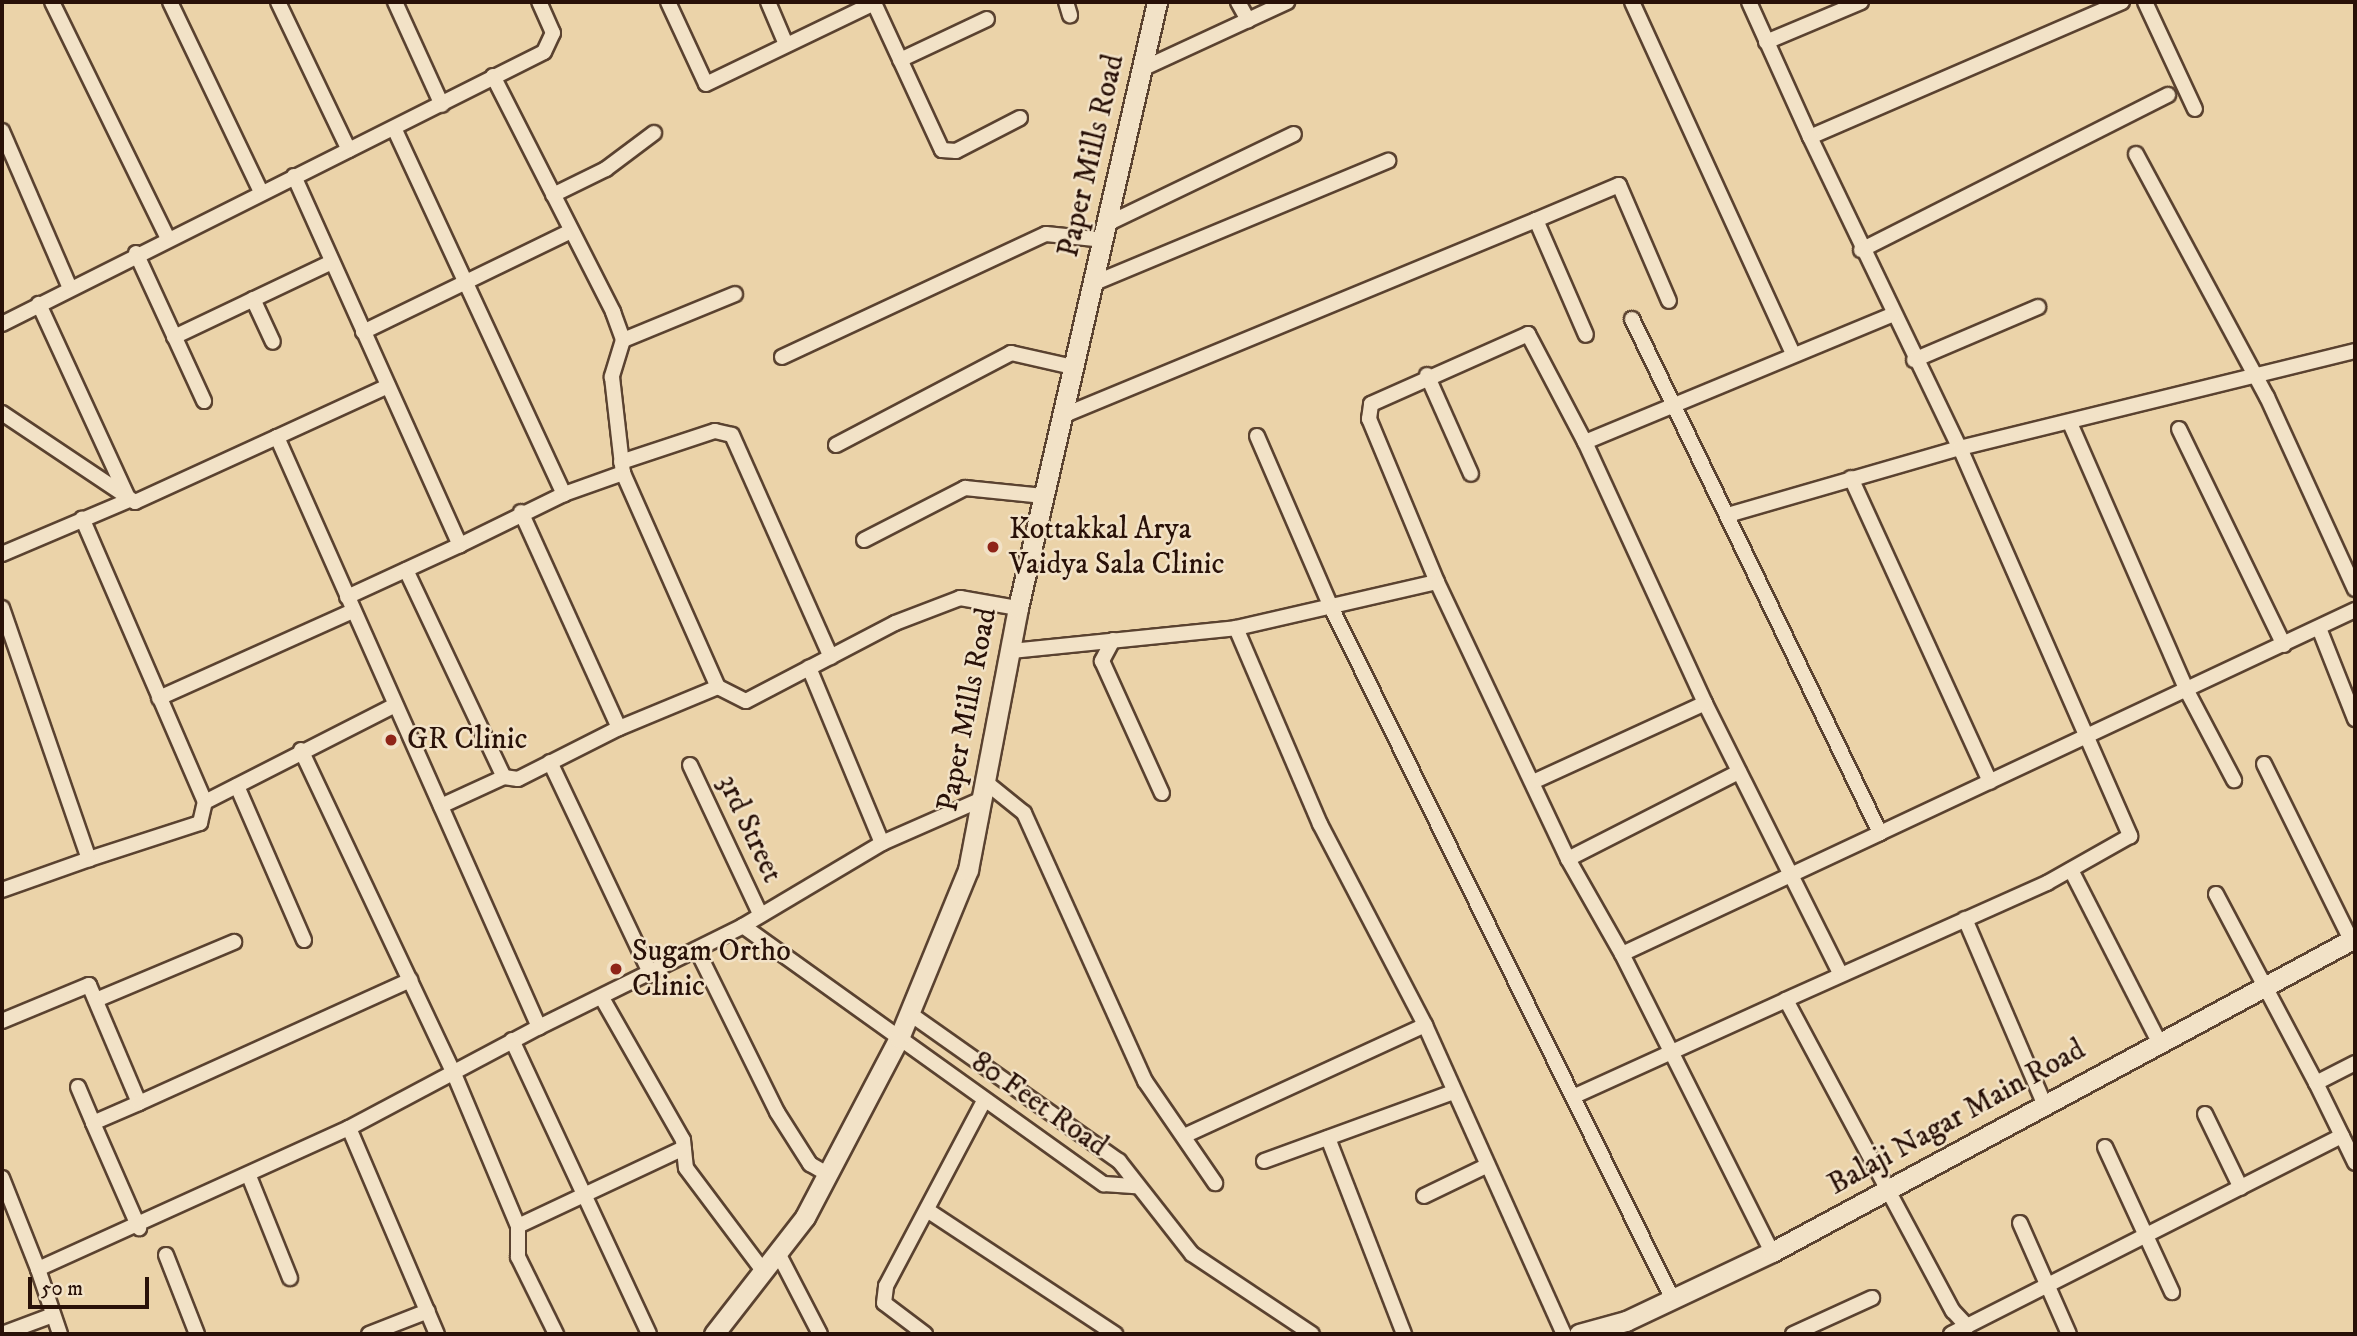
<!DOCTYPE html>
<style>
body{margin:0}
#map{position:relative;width:2357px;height:1336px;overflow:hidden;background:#ebd3a9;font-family:"IM FELL DW Pica",serif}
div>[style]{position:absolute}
.roads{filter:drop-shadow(2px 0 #5a4230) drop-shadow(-2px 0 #5a4230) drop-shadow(0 2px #5a4230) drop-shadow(0 -2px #5a4230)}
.minor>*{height:14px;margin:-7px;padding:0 7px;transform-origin:7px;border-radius:7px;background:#f2e2c7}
.secondary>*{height:19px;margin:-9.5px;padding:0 9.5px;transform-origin:9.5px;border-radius:9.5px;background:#f2e2c7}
.dots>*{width:19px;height:19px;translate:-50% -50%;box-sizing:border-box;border:4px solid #f2e2c7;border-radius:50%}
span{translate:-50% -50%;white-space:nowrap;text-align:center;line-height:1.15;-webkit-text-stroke:5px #f2e2c7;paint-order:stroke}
.street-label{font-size:30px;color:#291108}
.poi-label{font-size:30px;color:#291108}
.left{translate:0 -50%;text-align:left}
.frame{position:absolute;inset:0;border:4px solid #291108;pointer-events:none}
.scale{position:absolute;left:28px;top:1277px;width:121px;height:32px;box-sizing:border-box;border:4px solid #291108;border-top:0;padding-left:9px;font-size:21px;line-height:24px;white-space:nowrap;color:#291108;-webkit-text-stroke:5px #f2e2c7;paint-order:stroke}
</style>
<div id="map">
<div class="roads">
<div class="minor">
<div style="left:52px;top:2px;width:262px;rotate:63.9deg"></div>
<div style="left:170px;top:2px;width:211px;rotate:64.4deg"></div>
<div style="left:278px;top:2px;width:164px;rotate:64.4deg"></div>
<div style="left:395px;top:2px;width:113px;rotate:65.5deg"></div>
<div style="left:668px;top:2px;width:90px;rotate:65.1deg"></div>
<div style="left:706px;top:84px;width:187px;rotate:-25.7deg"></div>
<div style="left:874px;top:3px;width:162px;rotate:65.2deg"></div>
<div style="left:942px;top:150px;width:14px;rotate:4deg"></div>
<div style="left:956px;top:151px;width:72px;rotate:-27.3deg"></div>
<div style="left:768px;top:2px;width:43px;rotate:67deg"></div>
<div style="left:1066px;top:2px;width:14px;rotate:73deg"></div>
<div style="left:1238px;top:2px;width:21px;rotate:61deg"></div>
<div style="left:1632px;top:2px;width:385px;rotate:65.4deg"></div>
<div style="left:1749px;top:2px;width:148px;rotate:65.7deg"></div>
<div style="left:2122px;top:2px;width:340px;rotate:156.6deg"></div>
<div style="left:1810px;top:137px;width:345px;rotate:64.3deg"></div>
<div style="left:1960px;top:448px;width:424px;rotate:66.3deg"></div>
<div style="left:2130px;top:836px;width:95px;rotate:150.5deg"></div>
<div style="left:2047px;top:883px;width:286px;rotate:155.9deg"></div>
<div style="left:1786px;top:1000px;width:353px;rotate:61.8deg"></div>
<div style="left:1953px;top:1311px;width:21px;rotate:47deg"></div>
<div style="left:1967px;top:1326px;width:420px;rotate:-26.9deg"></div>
<div style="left:2342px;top:1136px;width:59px;rotate:-116.1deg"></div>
<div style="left:2145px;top:2px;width:118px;rotate:65deg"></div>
<div style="left:1766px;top:42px;width:103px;rotate:-22.8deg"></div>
<div style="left:900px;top:60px;width:96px;rotate:-25.2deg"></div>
<div style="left:1142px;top:69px;width:160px;rotate:-24.8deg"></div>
<div style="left:493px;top:76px;width:265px;rotate:63deg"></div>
<div style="left:613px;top:312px;width:30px;rotate:70deg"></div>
<div style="left:623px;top:340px;width:39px;rotate:107deg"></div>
<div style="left:612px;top:377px;width:97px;rotate:83.5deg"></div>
<div style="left:623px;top:473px;width:234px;rotate:66.1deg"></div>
<div style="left:718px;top:687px;width:31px;rotate:27deg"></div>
<div style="left:746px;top:701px;width:168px;rotate:-27.6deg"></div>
<div style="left:895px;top:623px;width:70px;rotate:-21deg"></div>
<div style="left:960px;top:598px;width:59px;rotate:9.8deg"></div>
<div style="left:394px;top:128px;width:404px;rotate:65.1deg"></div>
<div style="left:564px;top:494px;width:63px;rotate:-19.6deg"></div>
<div style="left:2px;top:131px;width:171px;rotate:66.6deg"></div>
<div style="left:2136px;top:154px;width:276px;rotate:61.7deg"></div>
<div style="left:2267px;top:397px;width:211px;rotate:65.4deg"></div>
<div style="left:294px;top:176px;width:405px;rotate:65.8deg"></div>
<div style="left:460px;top:545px;width:116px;rotate:-26.1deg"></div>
<div style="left:553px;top:195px;width:59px;rotate:-26.1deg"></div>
<div style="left:606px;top:169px;width:60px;rotate:-36.9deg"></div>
<div style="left:1536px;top:220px;width:90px;rotate:-22.9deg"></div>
<div style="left:1619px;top:185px;width:126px;rotate:66.7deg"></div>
<div style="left:1109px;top:223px;width:205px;rotate:-25.7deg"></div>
<div style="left:1861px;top:250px;width:344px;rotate:-26.8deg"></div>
<div style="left:136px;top:253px;width:163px;rotate:65.3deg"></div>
<div style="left:1092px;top:284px;width:321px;rotate:-22.6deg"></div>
<div style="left:253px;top:299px;width:47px;rotate:65.1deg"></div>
<div style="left:1632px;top:319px;width:571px;rotate:64.24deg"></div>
<div style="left:1880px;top:833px;width:525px;rotate:-25.15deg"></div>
<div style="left:2px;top:324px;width:606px;rotate:-26.65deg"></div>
<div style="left:544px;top:52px;width:21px;rotate:-65deg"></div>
<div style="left:553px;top:33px;width:34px;rotate:-114deg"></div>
<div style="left:363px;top:332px;width:231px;rotate:-25.9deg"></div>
<div style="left:174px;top:337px;width:175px;rotate:-25.4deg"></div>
<div style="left:623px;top:340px;width:121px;rotate:-22.3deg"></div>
<div style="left:782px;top:357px;width:291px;rotate:-25deg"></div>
<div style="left:1046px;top:234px;width:59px;rotate:5.8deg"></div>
<div style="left:1914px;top:360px;width:135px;rotate:-23.1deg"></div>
<div style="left:1427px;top:375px;width:108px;rotate:66deg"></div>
<div style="left:2px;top:413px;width:160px;rotate:33.8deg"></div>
<div style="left:135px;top:502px;width:156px;rotate:-24.6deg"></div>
<div style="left:277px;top:437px;width:646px;rotate:66.06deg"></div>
<div style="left:539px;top:1027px;width:228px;rotate:-26.3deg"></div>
<div style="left:743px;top:926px;width:444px;rotate:35.6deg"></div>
<div style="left:1104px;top:1184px;width:32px;rotate:4deg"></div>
<div style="left:1062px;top:416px;width:513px;rotate:-22.47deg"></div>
<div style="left:1536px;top:220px;width:125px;rotate:66.5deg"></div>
<div style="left:2070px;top:423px;width:292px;rotate:66.4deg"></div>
<div style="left:2187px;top:691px;width:101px;rotate:62.2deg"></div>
<div style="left:2179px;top:429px;width:240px;rotate:64.1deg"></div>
<div style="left:1257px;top:436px;width:184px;rotate:66.6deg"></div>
<div style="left:1330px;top:605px;width:775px;rotate:63.73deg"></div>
<div style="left:277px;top:437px;width:122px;rotate:-24.7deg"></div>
<div style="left:836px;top:445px;width:198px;rotate:-27.7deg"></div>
<div style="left:1011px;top:353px;width:64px;rotate:12.7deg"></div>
<div style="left:621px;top:462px;width:99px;rotate:-18.3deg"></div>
<div style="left:715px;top:431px;width:17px;rotate:13deg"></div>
<div style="left:732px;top:435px;width:243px;rotate:66deg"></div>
<div style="left:1851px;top:478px;width:334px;rotate:65.4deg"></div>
<div style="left:521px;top:512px;width:237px;rotate:65.6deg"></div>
<div style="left:619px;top:728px;width:107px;rotate:-22.5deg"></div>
<div style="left:1731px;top:514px;width:238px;rotate:-16.1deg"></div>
<div style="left:1960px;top:448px;width:407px;rotate:-13.8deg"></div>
<div style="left:864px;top:540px;width:114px;rotate:-27.2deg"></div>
<div style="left:965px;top:488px;width:79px;rotate:5.8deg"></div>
<div style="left:2px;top:554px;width:138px;rotate:-23deg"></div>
<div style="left:129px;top:500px;width:216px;rotate:-114.7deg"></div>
<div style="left:406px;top:570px;width:229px;rotate:64.7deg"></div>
<div style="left:504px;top:777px;width:14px;rotate:8deg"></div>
<div style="left:518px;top:779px;width:113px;rotate:-26.8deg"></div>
<div style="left:1437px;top:582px;width:177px;rotate:-112.6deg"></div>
<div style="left:1369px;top:419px;width:15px;rotate:-82deg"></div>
<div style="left:1371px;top:404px;width:172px;rotate:-24deg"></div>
<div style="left:1528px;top:334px;width:122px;rotate:62.2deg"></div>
<div style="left:347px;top:597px;width:124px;rotate:-24.7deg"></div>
<div style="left:2px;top:608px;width:266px;rotate:70.9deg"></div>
<div style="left:89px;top:859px;width:117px;rotate:-18deg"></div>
<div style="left:200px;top:823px;width:22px;rotate:-77deg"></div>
<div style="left:205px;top:802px;width:309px;rotate:-113.4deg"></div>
<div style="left:1236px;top:628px;width:213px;rotate:66.8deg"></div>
<div style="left:1320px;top:824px;width:227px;rotate:62.4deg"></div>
<div style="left:1425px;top:1025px;width:339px;rotate:65.8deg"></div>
<div style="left:2319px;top:628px;width:98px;rotate:68.4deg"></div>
<div style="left:1113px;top:640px;width:24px;rotate:118deg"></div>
<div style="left:1102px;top:661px;width:145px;rotate:65.6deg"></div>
<div style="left:1011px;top:651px;width:226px;rotate:-5.8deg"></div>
<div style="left:1236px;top:628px;width:206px;rotate:-12.9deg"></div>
<div style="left:1437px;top:582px;width:306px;rotate:64.7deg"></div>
<div style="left:1568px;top:859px;width:109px;rotate:60.4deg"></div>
<div style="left:1622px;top:954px;width:285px;rotate:-25.1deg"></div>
<div style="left:159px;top:698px;width:213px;rotate:-24.2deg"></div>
<div style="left:301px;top:750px;width:353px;rotate:64.7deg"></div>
<div style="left:452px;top:1069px;width:170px;rotate:67.2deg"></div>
<div style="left:518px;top:1226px;width:31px;rotate:90deg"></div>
<div style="left:518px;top:1257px;width:86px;rotate:63.7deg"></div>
<div style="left:550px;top:762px;width:236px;rotate:64.6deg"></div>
<div style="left:2264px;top:764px;width:196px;rotate:63.7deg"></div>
<div style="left:690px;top:765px;width:165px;rotate:64.8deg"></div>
<div style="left:1535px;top:781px;width:187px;rotate:-24.6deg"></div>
<div style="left:988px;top:784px;width:46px;rotate:38.9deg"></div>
<div style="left:1024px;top:813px;width:294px;rotate:65.7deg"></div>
<div style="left:1145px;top:1081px;width:124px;rotate:55.5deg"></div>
<div style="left:237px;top:786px;width:168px;rotate:66.5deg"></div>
<div style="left:205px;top:802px;width:213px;rotate:-27deg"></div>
<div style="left:441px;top:806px;width:69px;rotate:-24.7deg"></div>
<div style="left:882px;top:843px;width:107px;rotate:-23.7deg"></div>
<div style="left:1568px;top:859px;width:192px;rotate:-27deg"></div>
<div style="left:2071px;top:870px;width:193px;rotate:62.9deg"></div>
<div style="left:2px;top:890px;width:92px;rotate:-19.6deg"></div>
<div style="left:2216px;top:894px;width:214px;rotate:62.1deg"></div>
<div style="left:2316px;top:1083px;width:44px;rotate:-27.1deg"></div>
<div style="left:1965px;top:919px;width:200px;rotate:66.8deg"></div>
<div style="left:743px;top:926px;width:162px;rotate:-30.8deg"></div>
<div style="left:882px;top:843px;width:190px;rotate:-112.6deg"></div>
<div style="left:697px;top:950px;width:181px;rotate:63.7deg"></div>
<div style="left:777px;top:1112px;width:62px;rotate:57.6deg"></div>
<div style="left:810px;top:1164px;width:20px;rotate:30deg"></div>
<div style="left:1622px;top:954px;width:334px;rotate:63.3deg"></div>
<div style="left:1840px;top:973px;width:302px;rotate:-116.6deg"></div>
<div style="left:1705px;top:703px;width:287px;rotate:-114.7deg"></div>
<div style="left:1585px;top:442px;width:331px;rotate:-22.5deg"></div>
<div style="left:602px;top:998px;width:163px;rotate:60.3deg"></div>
<div style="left:683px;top:1140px;width:28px;rotate:84deg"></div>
<div style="left:686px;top:1168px;width:130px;rotate:53.1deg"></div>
<div style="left:96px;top:1000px;width:150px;rotate:-22.8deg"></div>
<div style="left:909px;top:1013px;width:257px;rotate:35.2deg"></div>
<div style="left:1119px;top:1161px;width:118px;rotate:51.9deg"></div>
<div style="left:1192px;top:1254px;width:144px;rotate:33.7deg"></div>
<div style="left:2px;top:1021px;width:94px;rotate:-22.5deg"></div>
<div style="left:89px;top:985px;width:128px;rotate:67deg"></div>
<div style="left:139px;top:1103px;width:50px;rotate:156.5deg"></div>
<div style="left:93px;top:1123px;width:115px;rotate:66.3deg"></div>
<div style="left:512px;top:1040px;width:324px;rotate:65deg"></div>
<div style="left:78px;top:1087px;width:39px;rotate:67deg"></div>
<div style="left:1577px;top:1095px;width:230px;rotate:-24.4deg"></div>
<div style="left:139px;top:1103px;width:298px;rotate:-24.4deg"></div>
<div style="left:2205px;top:1114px;width:82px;rotate:64.1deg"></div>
<div style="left:349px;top:1128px;width:224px;rotate:66.9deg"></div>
<div style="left:1184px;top:1136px;width:265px;rotate:-24.7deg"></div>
<div style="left:2342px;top:1136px;width:30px;rotate:64deg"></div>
<div style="left:1328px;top:1138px;width:210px;rotate:68.8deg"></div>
<div style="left:2105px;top:1147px;width:160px;rotate:65.2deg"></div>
<div style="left:1264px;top:1161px;width:202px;rotate:-20deg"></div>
<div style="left:249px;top:1176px;width:110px;rotate:68.1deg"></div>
<div style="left:2px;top:1178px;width:98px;rotate:68.4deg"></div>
<div style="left:38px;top:1269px;width:341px;rotate:-24.4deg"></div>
<div style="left:349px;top:1128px;width:215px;rotate:-28deg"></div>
<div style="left:1424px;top:1196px;width:69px;rotate:-25.8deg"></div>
<div style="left:930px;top:1212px;width:222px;rotate:33.4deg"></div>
<div style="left:2020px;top:1223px;width:121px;rotate:66.2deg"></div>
<div style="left:518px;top:1226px;width:183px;rotate:-25.2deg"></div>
<div style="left:778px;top:1253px;width:91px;rotate:62.6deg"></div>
<div style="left:166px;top:1255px;width:85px;rotate:68.6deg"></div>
<div style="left:38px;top:1269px;width:69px;rotate:71.3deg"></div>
<div style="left:2px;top:1334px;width:54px;rotate:-20.4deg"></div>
<div style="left:369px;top:1334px;width:63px;rotate:-21.3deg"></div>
<div style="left:925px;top:1334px;width:51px;rotate:-142.9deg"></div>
<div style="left:884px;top:1303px;width:17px;rotate:-83deg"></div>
<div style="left:886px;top:1286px;width:209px;rotate:-62.1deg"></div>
<div style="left:1793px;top:1334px;width:87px;rotate:-24.5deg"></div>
<div style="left:1951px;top:1334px;width:18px;rotate:-27deg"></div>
</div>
<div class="secondary">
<div style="left:714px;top:1334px;width:148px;rotate:-52.1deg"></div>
<div style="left:805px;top:1217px;width:202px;rotate:-62.3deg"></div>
<div style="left:899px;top:1038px;width:182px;rotate:-67.7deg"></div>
<div style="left:968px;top:870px;width:267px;rotate:-79.2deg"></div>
<div style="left:1018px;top:608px;width:622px;rotate:-77.08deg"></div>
<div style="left:1579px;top:1334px;width:49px;rotate:-15.5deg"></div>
<div style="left:1626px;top:1321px;width:161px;rotate:-25.3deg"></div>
<div style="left:1772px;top:1252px;width:662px;rotate:-28.31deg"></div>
</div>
</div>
<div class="dots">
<div style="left:993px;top:547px;background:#8f2418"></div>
<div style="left:391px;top:740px;background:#8f2418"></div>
<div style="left:616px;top:969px;background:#8f2418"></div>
</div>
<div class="street-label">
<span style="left:1092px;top:156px;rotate:-77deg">Paper Mills Road</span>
<span style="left:968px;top:710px;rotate:-79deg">Paper Mills Road</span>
<span style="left:749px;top:829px;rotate:65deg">3rd Street</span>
<span style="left:1039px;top:1105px;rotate:35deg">80 Feet Road</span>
<span style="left:1957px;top:1118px;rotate:-29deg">Balaji Nagar Main Road</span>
</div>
<div class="poi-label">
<span class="left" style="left:1009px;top:547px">Kottakkal Arya<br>Vaidya Sala Clinic</span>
<span class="left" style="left:407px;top:740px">GR Clinic</span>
<span class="left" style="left:632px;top:969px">Sugam Ortho<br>Clinic</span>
</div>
<div class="frame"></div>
<div class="scale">50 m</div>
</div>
